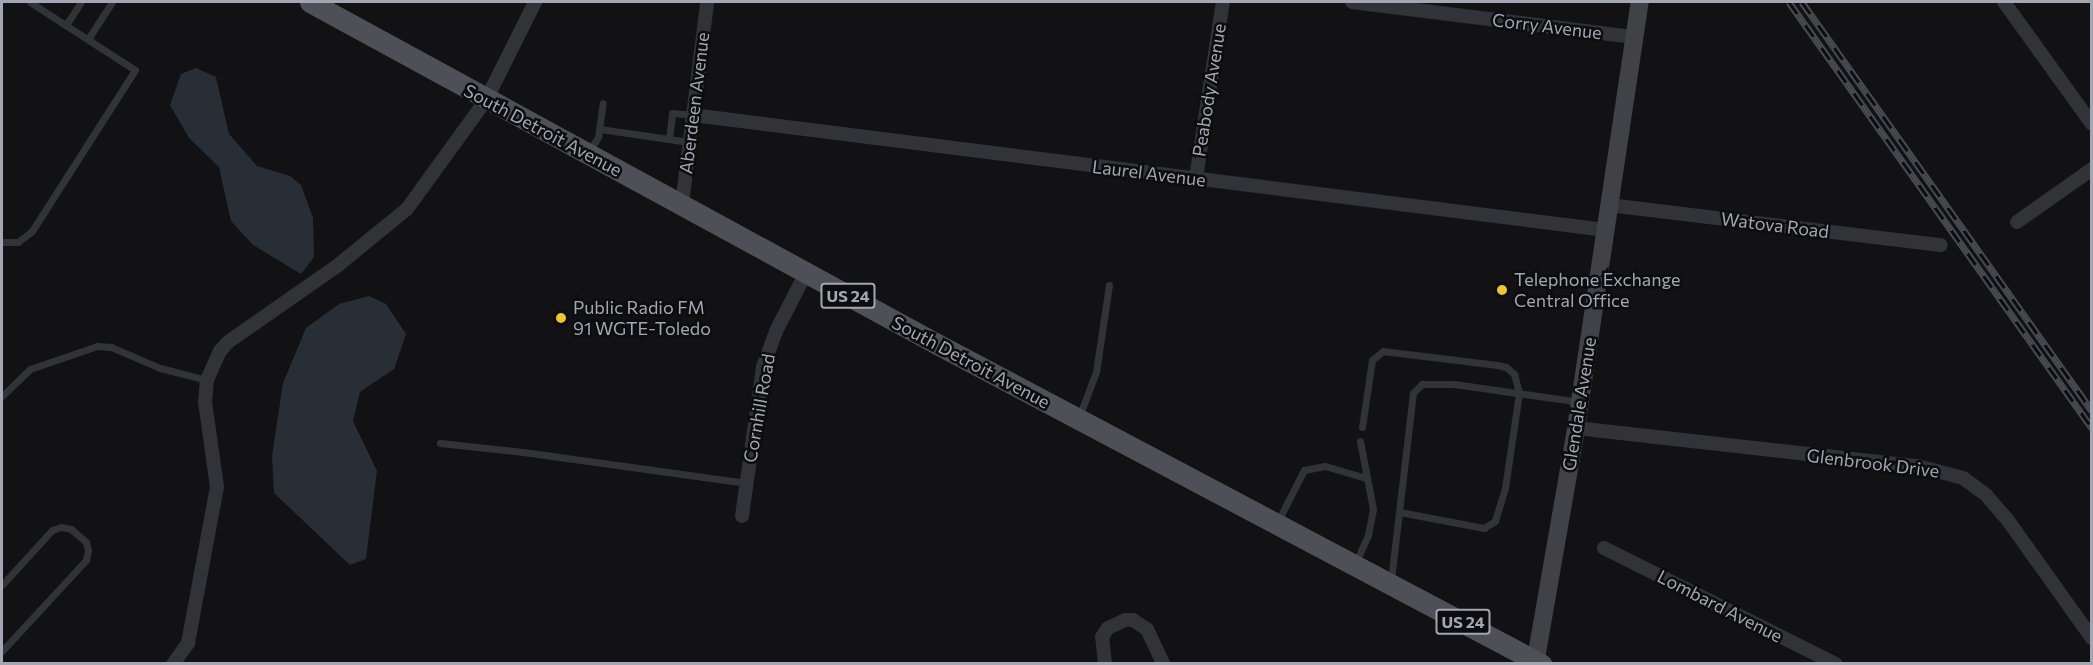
<!DOCTYPE html>
<style>
body{margin:0}
#map{position:relative;width:2093px;height:665px;overflow:hidden;background:#121113;font-family:Commissioner,sans-serif}
div>[style]{position:absolute}
.water>*{inset:0;background:#282e36}
.service>*{height:7px;margin:-3.5px;padding:0 3.5px;transform-origin:3.5px;border-radius:3.5px;background:#323338}
.minor>*{height:14px;margin:-7px;padding:0 7px;transform-origin:7px;border-radius:7px;background:#323338}
.secondary>*{height:18px;margin:-9px;padding:0 9px;transform-origin:9px;border-radius:9px;background:#414148}
.primary>*{height:21px;margin:-10.5px;padding:0 10.5px;transform-origin:10.5px;border-radius:10.5px;background:#4f4f57}
.rail>*{height:7px;margin-top:-3.5px;transform-origin:0;background:repeating-linear-gradient(90deg,#0d0c0e 0 14px,#494a51 0 28px);box-sizing:border-box;border-block:2px solid #494a51}
.dots>*{width:16px;height:16px;translate:-50% -50%;box-sizing:border-box;border:3px solid #0d0c0e;border-radius:50%}
span{translate:-50% -50%;white-space:nowrap;text-align:center;line-height:1.15;-webkit-text-stroke:5px #0d0c0e;paint-order:stroke}
.shield-label span{padding:2px 4px;background:#0d0c0e;border:2px solid;border-radius:4px;-webkit-text-stroke-width:0}
.shield-label{font-size:16px;color:#a3a6b3;font-weight:700}
.street-label{font-size:18px;color:#a3a6b3}
.poi-label{font-size:18px;color:#a3a6b3}
.left{translate:0 -50%;text-align:left}
.frame{position:absolute;inset:0;border:3px solid #a3a6b3;pointer-events:none}
</style>
<div id="map">
<div class="water">
<div style="clip-path:polygon(196px 68px,216px 77px,229px 134px,257px 166px,290px 176px,301px 185px,313px 218px,314px 257px,301px 274px,253px 245px,231px 221px,219px 167px,189px 138px,170px 105px,181px 74px)"></div>
<div style="clip-path:polygon(369px 296px,386px 304px,406px 334px,394px 369px,360px 392px,353px 421px,377px 471px,366px 559px,350px 565px,274px 493px,272px 456px,283px 383px,306px 328px,339px 304px)"></div>
</div>
<div class="service">
<div style="left:66px;top:25px;width:27px;rotate:-57deg"></div>
<div style="left:88px;top:39px;width:44px;rotate:-57deg"></div>
<div style="left:600px;top:129px;width:90px;rotate:8.3deg"></div>
<div style="left:669px;top:139px;width:26px;rotate:-83deg"></div>
<div style="left:672px;top:113px;width:21px;rotate:5deg"></div>
<div style="left:589px;top:151px;width:17px;rotate:-57deg"></div>
<div style="left:598px;top:137px;width:34px;rotate:-82deg"></div>
<div style="left:2px;top:242px;width:16px"></div>
<div style="left:18px;top:242px;width:18px;rotate:-38deg"></div>
<div style="left:32px;top:231px;width:191px;rotate:-57.4deg"></div>
<div style="left:135px;top:70px;width:125px;rotate:-147.1deg"></div>
<div style="left:2px;top:396px;width:39px;rotate:-44deg"></div>
<div style="left:30px;top:369px;width:71px;rotate:-18.9deg"></div>
<div style="left:97px;top:346px;width:14px;rotate:4deg"></div>
<div style="left:111px;top:347px;width:53px;rotate:23.2deg"></div>
<div style="left:160px;top:368px;width:49px;rotate:14.3deg"></div>
<div style="left:1079px;top:417px;width:48px;rotate:-69.3deg"></div>
<div style="left:1096px;top:372px;width:88px;rotate:-81.5deg"></div>
<div style="left:1362px;top:427px;width:68px;rotate:-81.5deg"></div>
<div style="left:1372px;top:360px;width:14px;rotate:-39deg"></div>
<div style="left:1383px;top:351px;width:115px;rotate:7deg"></div>
<div style="left:1497px;top:365px;width:9px;rotate:13deg"></div>
<div style="left:1506px;top:367px;width:11px;rotate:41deg"></div>
<div style="left:1514px;top:374px;width:20px;rotate:75deg"></div>
<div style="left:1519px;top:393px;width:96px;rotate:98.4deg"></div>
<div style="left:1505px;top:488px;width:34px;rotate:107deg"></div>
<div style="left:1495px;top:521px;width:13px;rotate:148deg"></div>
<div style="left:1484px;top:528px;width:86px;rotate:-169.3deg"></div>
<div style="left:440px;top:443px;width:83px;rotate:6.2deg"></div>
<div style="left:523px;top:452px;width:226px;rotate:7.9deg"></div>
<div style="left:1278px;top:521px;width:57px;rotate:-63deg"></div>
<div style="left:1304px;top:470px;width:21px;rotate:-11deg"></div>
<div style="left:1325px;top:466px;width:43px;rotate:16.3deg"></div>
<div style="left:1356px;top:562px;width:30px;rotate:-66deg"></div>
<div style="left:1368px;top:535px;width:26px;rotate:-79deg"></div>
<div style="left:1373px;top:509px;width:69px;rotate:-100.8deg"></div>
<div style="left:1391px;top:580px;width:188px;rotate:-83.3deg"></div>
<div style="left:1413px;top:393px;width:13px;rotate:-45deg"></div>
<div style="left:1422px;top:384px;width:32px"></div>
<div style="left:1454px;top:384px;width:127px;rotate:8.1deg"></div>
<div style="left:2px;top:585px;width:74px;rotate:-47.7deg"></div>
<div style="left:52px;top:530px;width:9px;rotate:-18deg"></div>
<div style="left:61px;top:527px;width:10px;rotate:11deg"></div>
<div style="left:71px;top:529px;width:20px;rotate:41deg"></div>
<div style="left:86px;top:542px;width:8px;rotate:76deg"></div>
<div style="left:88px;top:550px;width:10px;rotate:101deg"></div>
<div style="left:86px;top:560px;width:124px;rotate:132.7deg"></div>
</div>
<div class="minor">
<div style="left:1352px;top:2px;width:284px;rotate:7.1deg"></div>
<div style="left:2004px;top:2px;width:150px;rotate:54.2deg"></div>
<div style="left:693px;top:115px;width:920px;rotate:7.18deg"></div>
<div style="left:1196px;top:178px;width:178px;rotate:-81.3deg"></div>
<div style="left:682px;top:204px;width:204px;rotate:-82.9deg"></div>
<div style="left:1609px;top:205px;width:334px;rotate:6.9deg"></div>
<div style="left:2017px;top:222px;width:92px;rotate:-35.2deg"></div>
<div style="left:1576px;top:428px;width:343px;rotate:6.4deg"></div>
<div style="left:1917px;top:466px;width:48px;rotate:14.6deg"></div>
<div style="left:1963px;top:478px;width:29px;rotate:36deg"></div>
<div style="left:1986px;top:495px;width:32px;rotate:49deg"></div>
<div style="left:2007px;top:519px;width:146px;rotate:54.5deg"></div>
<div style="left:742px;top:516px;width:150px;rotate:-82deg"></div>
<div style="left:763px;top:367px;width:38px;rotate:-70deg"></div>
<div style="left:776px;top:331px;width:65px;rotate:-62.7deg"></div>
<div style="left:1604px;top:548px;width:259px;rotate:26.6deg"></div>
<div style="left:173px;top:664px;width:26px;rotate:-54deg"></div>
<div style="left:188px;top:643px;width:159px;rotate:-79.5deg"></div>
<div style="left:217px;top:487px;width:86px;rotate:-98deg"></div>
<div style="left:205px;top:402px;width:22px;rotate:-85deg"></div>
<div style="left:207px;top:380px;width:32px;rotate:-66deg"></div>
<div style="left:220px;top:351px;width:12px;rotate:-48deg"></div>
<div style="left:228px;top:342px;width:133px;rotate:-34.9deg"></div>
<div style="left:337px;top:266px;width:90px;rotate:-39.2deg"></div>
<div style="left:407px;top:209px;width:135px;rotate:-54.1deg"></div>
<div style="left:486px;top:100px;width:110px;rotate:-63.4deg"></div>
<div style="left:1105px;top:664px;width:27px;rotate:-96deg"></div>
<div style="left:1102px;top:637px;width:11px;rotate:-56deg"></div>
<div style="left:1108px;top:628px;width:19px;rotate:-25deg"></div>
<div style="left:1125px;top:620px;width:8px"></div>
<div style="left:1133px;top:620px;width:17px;rotate:33deg"></div>
<div style="left:1147px;top:629px;width:38px;rotate:65deg"></div>
</div>
<div class="secondary">
<div style="left:1535px;top:664px;width:240px;rotate:-80.1deg"></div>
<div style="left:1576px;top:428px;width:431px;rotate:-81.5deg"></div>
</div>
<div class="primary">
<div style="left:310px;top:2px;width:714px;rotate:28.61deg"></div>
<div style="left:937px;top:344px;width:684px;rotate:27.91deg"></div>
</div>
<div class="rail">
<div style="left:1789px;top:2px;width:523px;rotate:54.58deg"></div>
<div style="left:1802px;top:2px;width:501px;rotate:54.66deg"></div>
</div>
<div class="dots">
<div style="left:1502px;top:290px;background:#edc52f"></div>
<div style="left:561px;top:318px;background:#edc52f"></div>
</div>
<div class="shield-label">
<span style="left:848px;top:296px">US 24</span>
<span style="left:1463px;top:622px">US 24</span>
</div>
<div class="street-label">
<span style="left:1547px;top:26px;rotate:7deg">Corry Avenue</span>
<span style="left:1209px;top:90px;rotate:-81deg">Peabody Avenue</span>
<span style="left:694px;top:103px;rotate:-83deg">Aberdeen Avenue</span>
<span style="left:543px;top:130px;rotate:28deg">South Detroit Avenue</span>
<span style="left:1149px;top:173px;rotate:7deg">Laurel Avenue</span>
<span style="left:1775px;top:225px;rotate:7deg">Watova Road</span>
<span style="left:971px;top:362px;rotate:28deg">South Detroit Avenue</span>
<span style="left:1579px;top:404px;rotate:-81deg">Glendale Avenue</span>
<span style="left:759px;top:408px;rotate:-80deg">Cornhill Road</span>
<span style="left:1873px;top:463px;rotate:7deg">Glenbrook Drive</span>
<span style="left:1720px;top:606px;rotate:27deg">Lombard Avenue</span>
</div>
<div class="poi-label">
<span class="left" style="left:1514px;top:290px">Telephone Exchange<br>Central Office</span>
<span class="left" style="left:573px;top:318px">Public Radio FM<br>91 WGTE-Toledo</span>
</div>
<div class="frame"></div>
</div>
